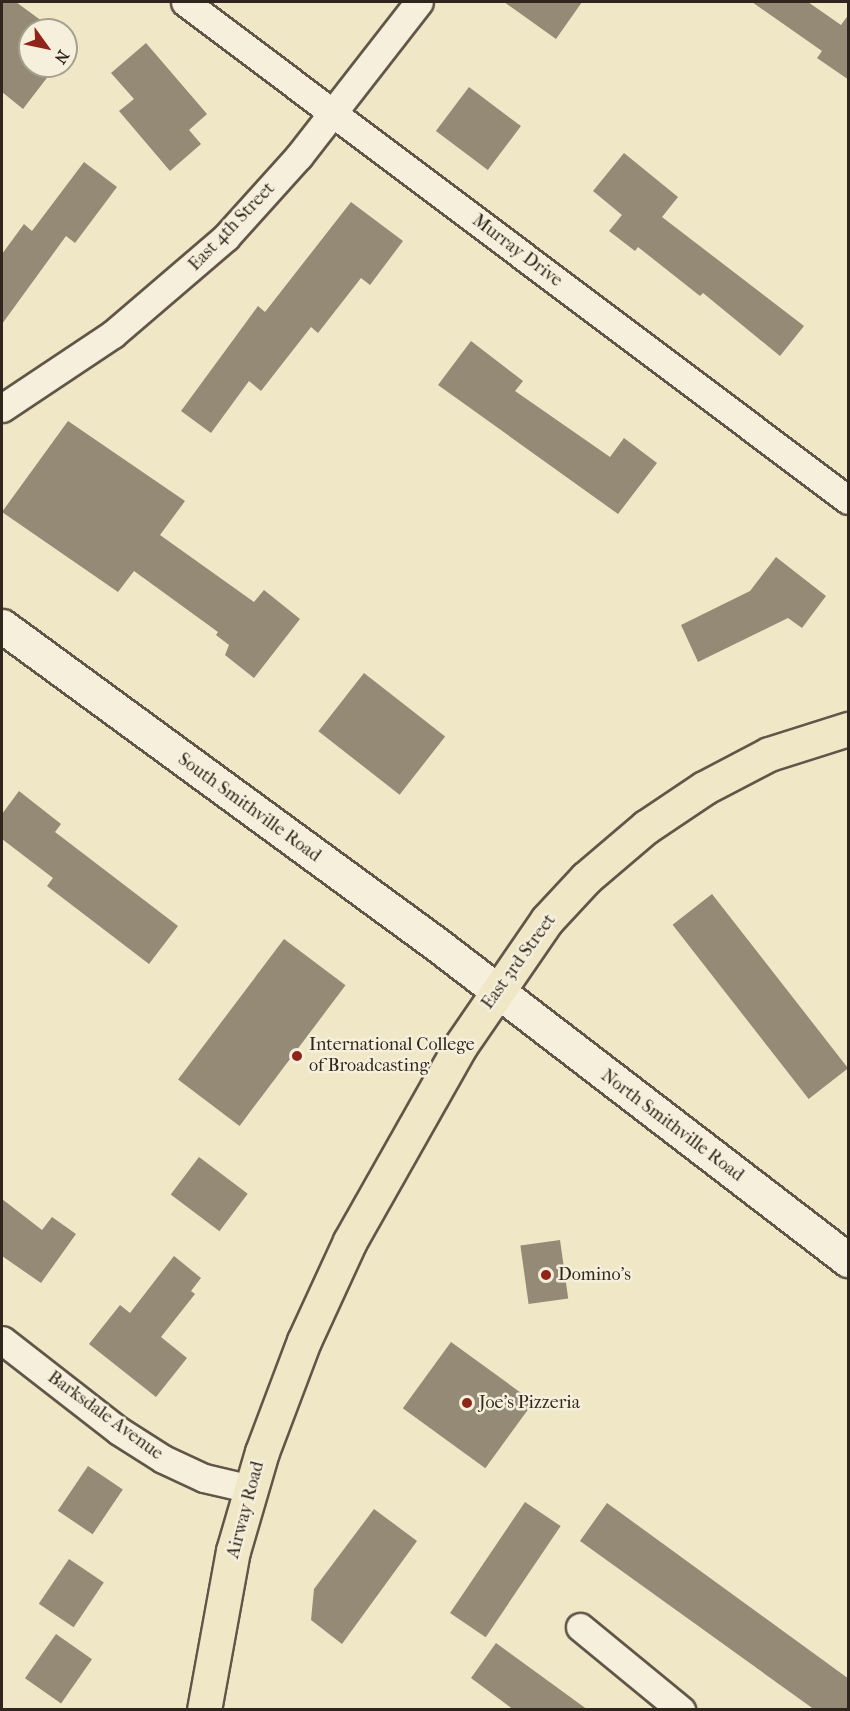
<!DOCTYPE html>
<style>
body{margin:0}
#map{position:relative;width:850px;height:1711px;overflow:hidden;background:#f0e7c7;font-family:"IM FELL French Canon",serif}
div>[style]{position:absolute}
.building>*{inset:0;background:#948a75;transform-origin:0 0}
.roads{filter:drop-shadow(2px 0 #615648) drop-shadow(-2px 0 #615648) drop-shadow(0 2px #615648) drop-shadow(0 -2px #615648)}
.street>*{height:27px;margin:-13.5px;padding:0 13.5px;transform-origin:13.5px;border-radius:13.5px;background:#f5efdb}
.secondary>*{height:33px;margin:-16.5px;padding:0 16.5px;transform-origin:16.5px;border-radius:16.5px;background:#f5efdb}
.primary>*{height:33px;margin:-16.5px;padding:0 16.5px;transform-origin:16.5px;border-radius:16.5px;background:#f0e7c7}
.dots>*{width:16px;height:16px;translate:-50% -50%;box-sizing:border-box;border:3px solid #f5efdb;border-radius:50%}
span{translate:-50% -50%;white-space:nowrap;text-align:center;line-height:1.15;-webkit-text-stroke:5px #f5efdb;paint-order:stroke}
.street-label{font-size:18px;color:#31261d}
.poi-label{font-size:18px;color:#31261d}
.left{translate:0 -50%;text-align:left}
.frame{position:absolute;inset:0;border:3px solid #31261d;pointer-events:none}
.north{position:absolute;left:18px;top:18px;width:60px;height:60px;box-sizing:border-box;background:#f5efdb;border:2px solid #a79f8f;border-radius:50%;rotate:123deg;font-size:16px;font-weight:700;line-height:24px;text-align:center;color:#31261d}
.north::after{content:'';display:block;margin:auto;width:21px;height:27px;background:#8f2418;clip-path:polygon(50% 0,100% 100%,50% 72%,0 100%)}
</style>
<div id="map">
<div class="building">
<div style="clip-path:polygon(2px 2px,16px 2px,54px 30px,30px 30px,30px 66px,56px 66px,23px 109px,2px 92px)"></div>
<div style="clip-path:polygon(504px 2px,582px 2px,556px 39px)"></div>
<div style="clip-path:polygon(752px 2px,808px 2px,841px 25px,849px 14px,849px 80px,817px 58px,822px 51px)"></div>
<div style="clip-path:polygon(146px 43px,207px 114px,189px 130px,201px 144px,170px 171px,119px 111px,134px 99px,111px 73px)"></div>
<div style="left:469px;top:87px;width:65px;height:55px;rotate:37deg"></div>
<div style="clip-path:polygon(624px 153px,678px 197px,662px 217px,804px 326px,780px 356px,703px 293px,700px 296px,638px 247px,635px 251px,609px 231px,622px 215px,593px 191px)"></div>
<div style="clip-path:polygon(84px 162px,117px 187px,75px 243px,66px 236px,2px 324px,2px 254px,24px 224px,32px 231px)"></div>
<div style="clip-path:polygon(351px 202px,403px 241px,370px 285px,361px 278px,318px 333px,311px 327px,261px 391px,249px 381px,211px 433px,181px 411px,258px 306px,265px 312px)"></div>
<div style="clip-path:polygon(471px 341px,523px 381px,515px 391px,610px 457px,624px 438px,657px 463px,618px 514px,438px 385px)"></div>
<div style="clip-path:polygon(68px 421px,185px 501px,160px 535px,254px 602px,264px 590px,300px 619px,254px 678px,225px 655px,229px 645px,216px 635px,218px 632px,134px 571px,118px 592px,2px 512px)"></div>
<div style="clip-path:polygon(776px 557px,826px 596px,802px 628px,788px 618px,698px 662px,681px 625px,750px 591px)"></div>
<div style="left:364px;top:673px;width:103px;height:74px;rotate:38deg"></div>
<div style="clip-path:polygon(19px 791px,61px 824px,55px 832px,178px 926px,149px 964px,47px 886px,53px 878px,2px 839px,2px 814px)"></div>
<div style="left:712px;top:894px;width:221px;height:50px;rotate:52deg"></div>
<div style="left:284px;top:939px;width:77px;height:176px;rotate:37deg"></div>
<div style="left:199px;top:1157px;width:61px;height:47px;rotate:37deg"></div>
<div style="clip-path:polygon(2px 1199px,42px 1230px,52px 1217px,76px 1234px,41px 1283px,2px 1256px)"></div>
<div style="left:560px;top:1240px;width:59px;height:40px;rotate:82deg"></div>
<div style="clip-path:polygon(174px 1256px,201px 1278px,191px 1291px,195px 1294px,161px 1337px,187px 1358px,156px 1397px,89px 1344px,120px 1305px,130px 1313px)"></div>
<div style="left:451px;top:1342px;width:102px;height:82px;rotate:36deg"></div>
<div style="left:88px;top:1466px;width:42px;height:54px;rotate:34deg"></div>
<div style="left:525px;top:1502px;width:43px;height:134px;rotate:34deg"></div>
<div style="clip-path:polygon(607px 1503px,849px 1679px,849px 1710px,815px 1710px,580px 1541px)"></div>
<div style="clip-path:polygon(374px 1509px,417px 1541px,342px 1644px,311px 1620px,314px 1589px)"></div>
<div style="left:69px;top:1559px;width:42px;height:54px;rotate:34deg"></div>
<div style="left:56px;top:1634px;width:44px;height:54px;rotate:35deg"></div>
<div style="clip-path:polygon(496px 1643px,588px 1710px,514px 1710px,471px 1678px)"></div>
</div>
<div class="roads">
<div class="street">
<div style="left:185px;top:2px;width:829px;rotate:36.91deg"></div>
<div style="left:2px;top:408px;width:133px;rotate:-33.7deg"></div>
<div style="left:113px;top:334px;width:149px;rotate:-40.6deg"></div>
<div style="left:226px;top:237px;width:109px;rotate:-48deg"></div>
<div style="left:299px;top:156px;width:195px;rotate:-52.1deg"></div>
<div style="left:2px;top:1340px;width:148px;rotate:37.9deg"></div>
<div style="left:119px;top:1431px;width:52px;rotate:32.5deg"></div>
<div style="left:163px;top:1459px;width:45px;rotate:24.9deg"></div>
<div style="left:204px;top:1478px;width:48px;rotate:13.2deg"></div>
<div style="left:580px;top:1627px;width:131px;rotate:39.4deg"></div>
</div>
<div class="secondary">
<div style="left:2px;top:626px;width:542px;rotate:36.21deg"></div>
<div style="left:439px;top:946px;width:516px;rotate:37.51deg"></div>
</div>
<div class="primary">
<div style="left:204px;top:1710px;width:162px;rotate:-79.7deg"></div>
<div style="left:233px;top:1551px;width:103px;rotate:-73.7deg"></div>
<div style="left:262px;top:1452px;width:119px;rotate:-69.3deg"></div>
<div style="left:304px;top:1341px;width:110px;rotate:-65.3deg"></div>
<div style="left:350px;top:1241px;width:222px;rotate:-60.5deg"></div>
<div style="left:459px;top:1048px;width:155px;rotate:-55.5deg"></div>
<div style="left:547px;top:920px;width:57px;rotate:-47.1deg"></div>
<div style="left:586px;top:878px;width:79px;rotate:-40.4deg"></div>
<div style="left:646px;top:827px;width:70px;rotate:-33.9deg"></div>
<div style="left:704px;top:788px;width:73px;rotate:-27.6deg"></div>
<div style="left:769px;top:754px;width:83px;rotate:-17.6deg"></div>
</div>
</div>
<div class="dots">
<div style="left:297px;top:1056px;background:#8f2418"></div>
<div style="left:546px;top:1275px;background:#8f2418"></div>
<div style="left:467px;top:1403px;background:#8f2418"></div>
</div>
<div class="street-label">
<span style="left:232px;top:227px;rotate:-46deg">East 4th Street</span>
<span style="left:517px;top:251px;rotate:37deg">Murray Drive</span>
<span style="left:249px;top:808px;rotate:36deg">South Smithville Road</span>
<span style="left:519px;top:962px;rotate:-54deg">East 3rd Street</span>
<span style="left:672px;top:1126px;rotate:37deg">North Smithville Road</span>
<span style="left:105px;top:1416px;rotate:36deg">Barksdale Avenue</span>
<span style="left:246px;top:1510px;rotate:-75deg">Airway Road</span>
</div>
<div class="poi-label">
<span class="left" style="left:309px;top:1056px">International College<br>of Broadcasting</span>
<span class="left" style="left:558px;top:1275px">Domino's</span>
<span class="left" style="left:479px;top:1403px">Joe's Pizzeria</span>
</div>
<div class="frame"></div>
<div class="north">N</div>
</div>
